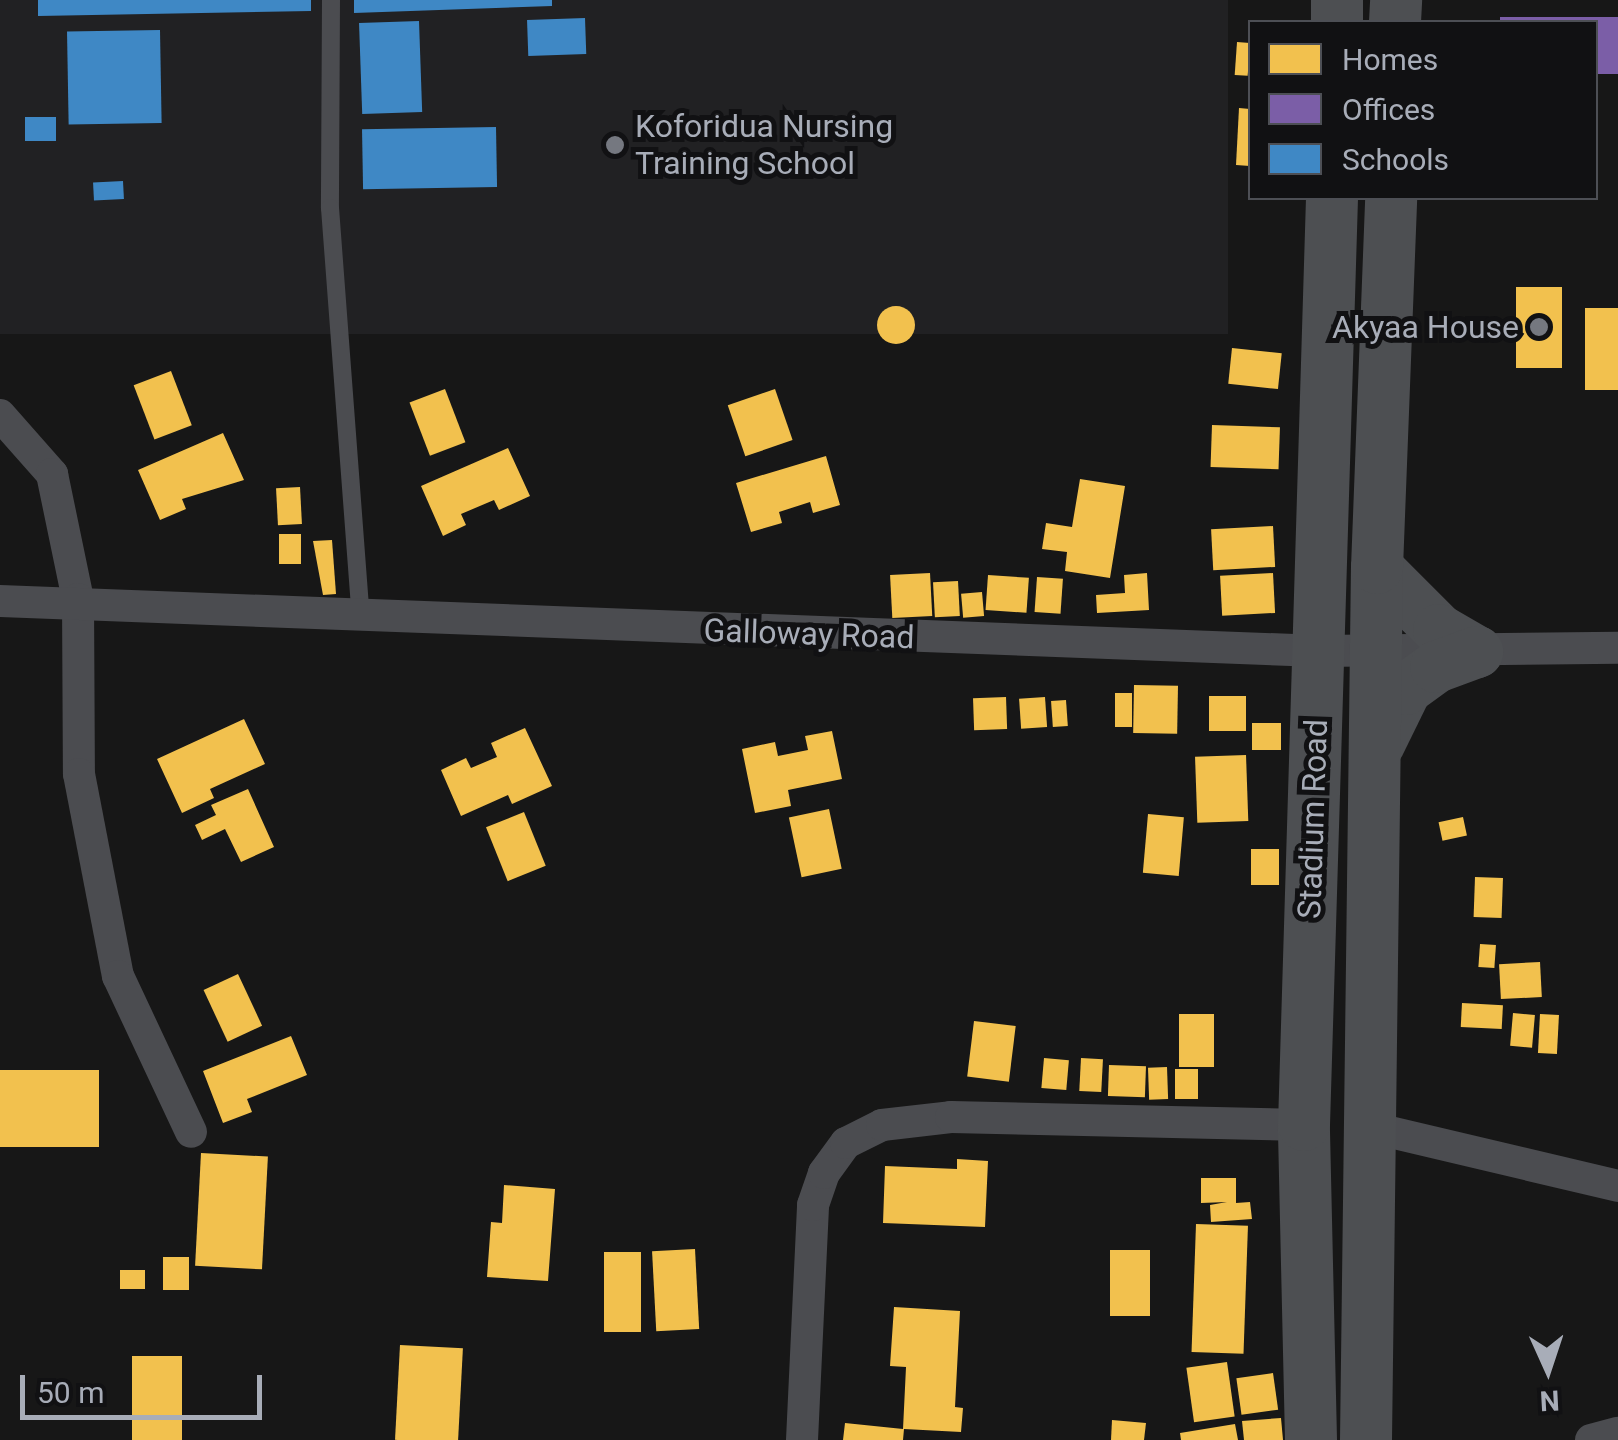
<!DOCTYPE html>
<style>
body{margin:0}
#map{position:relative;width:1618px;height:1440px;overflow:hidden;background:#171717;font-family:Roboto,sans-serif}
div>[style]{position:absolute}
.built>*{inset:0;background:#212123;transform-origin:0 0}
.homes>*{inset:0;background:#f2c14e;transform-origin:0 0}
.round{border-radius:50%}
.offices>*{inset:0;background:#7b5ea7}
.schools>*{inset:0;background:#3f88c5;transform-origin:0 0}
.lane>*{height:18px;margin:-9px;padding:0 9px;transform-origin:9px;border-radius:9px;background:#4b4c50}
.street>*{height:32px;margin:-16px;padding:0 16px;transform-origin:16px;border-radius:16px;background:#4b4c50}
.primary>*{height:52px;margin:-26px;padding:0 26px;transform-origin:26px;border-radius:26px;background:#4d4f52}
.dots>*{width:28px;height:28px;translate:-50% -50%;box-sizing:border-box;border:5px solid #111113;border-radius:50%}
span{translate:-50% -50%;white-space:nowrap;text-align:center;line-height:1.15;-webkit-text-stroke:10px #111113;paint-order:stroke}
.poi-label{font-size:32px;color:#a8adb8}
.left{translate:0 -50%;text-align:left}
.right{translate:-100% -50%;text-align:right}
.street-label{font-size:32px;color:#a8adb8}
.legend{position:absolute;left:1248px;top:20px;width:350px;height:180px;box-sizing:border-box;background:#111113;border:2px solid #4d4f55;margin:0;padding:12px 18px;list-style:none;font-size:30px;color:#a8adb8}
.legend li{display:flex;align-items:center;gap:20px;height:50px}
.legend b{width:50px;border:2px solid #4d4f55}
.north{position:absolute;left:1498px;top:1320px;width:100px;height:100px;-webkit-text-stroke:8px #111113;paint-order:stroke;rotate:177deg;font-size:28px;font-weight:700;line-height:40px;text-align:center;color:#a8adb8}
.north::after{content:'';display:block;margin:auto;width:35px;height:45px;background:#a8adb8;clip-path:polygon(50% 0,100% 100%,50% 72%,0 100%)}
.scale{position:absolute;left:20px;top:1375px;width:242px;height:45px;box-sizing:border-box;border:5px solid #a8adb8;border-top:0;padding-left:12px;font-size:30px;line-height:35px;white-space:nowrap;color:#a8adb8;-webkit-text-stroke:8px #111113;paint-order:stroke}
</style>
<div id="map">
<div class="built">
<div style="left:0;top:0;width:1228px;height:334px"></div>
</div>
<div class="homes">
<div style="left:1237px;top:42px;width:13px;height:33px;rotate:4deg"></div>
<div style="clip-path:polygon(1239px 108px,1250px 109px,1250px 166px,1236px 165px)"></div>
<div style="left:1516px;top:287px;width:46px;height:81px"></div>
<div class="round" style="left:877px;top:306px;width:38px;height:38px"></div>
<div style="left:1585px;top:308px;width:33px;height:82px"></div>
<div style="left:1232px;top:348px;width:50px;height:36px;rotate:6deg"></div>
<div style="left:171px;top:371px;width:58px;height:40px;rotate:69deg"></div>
<div style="left:445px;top:389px;width:57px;height:38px;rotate:69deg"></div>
<div style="left:775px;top:389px;width:54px;height:50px;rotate:71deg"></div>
<div style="left:1212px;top:425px;width:68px;height:42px;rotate:2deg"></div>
<div style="clip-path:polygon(223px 433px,244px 480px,182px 499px,186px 509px,160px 520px,138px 470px)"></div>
<div style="clip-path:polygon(508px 448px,530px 496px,499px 510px,494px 500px,461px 514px,466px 525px,443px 536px,421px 486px)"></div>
<div style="clip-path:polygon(826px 456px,840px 505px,813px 513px,810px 502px,779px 512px,782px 523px,751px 532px,736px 483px)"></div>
<div style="clip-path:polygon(1080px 479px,1125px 486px,1110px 578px,1065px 571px,1067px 552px,1042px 549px,1046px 523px,1072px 527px)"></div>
<div style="left:300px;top:487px;width:37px;height:24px;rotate:87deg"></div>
<div style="left:1273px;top:526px;width:41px;height:62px;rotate:87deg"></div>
<div style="left:301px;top:534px;width:30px;height:22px;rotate:90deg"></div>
<div style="clip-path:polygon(332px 540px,336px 594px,323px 595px,313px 541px)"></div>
<div style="left:930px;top:573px;width:43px;height:40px;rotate:87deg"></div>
<div style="clip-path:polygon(1147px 573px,1149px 610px,1097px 613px,1096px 595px,1125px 593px,1124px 575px)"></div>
<div style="left:1273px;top:573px;width:40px;height:53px;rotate:87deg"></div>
<div style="left:988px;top:575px;width:41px;height:35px;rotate:4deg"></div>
<div style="left:1037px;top:577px;width:26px;height:35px;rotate:4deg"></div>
<div style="left:958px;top:581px;width:35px;height:25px;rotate:87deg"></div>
<div style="left:982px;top:592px;width:24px;height:21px;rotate:85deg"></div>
<div style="left:1134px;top:685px;width:44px;height:48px;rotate:1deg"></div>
<div style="left:1115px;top:693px;width:17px;height:34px"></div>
<div style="left:1209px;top:696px;width:37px;height:35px"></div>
<div style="left:1006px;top:697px;width:32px;height:33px;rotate:88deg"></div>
<div style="left:1045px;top:697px;width:30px;height:26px;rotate:86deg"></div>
<div style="left:1066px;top:700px;width:26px;height:15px;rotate:86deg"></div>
<div style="clip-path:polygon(244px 719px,265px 764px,210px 789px,214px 798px,182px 813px,157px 759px)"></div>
<div style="left:1281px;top:723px;width:27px;height:29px;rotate:90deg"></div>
<div style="clip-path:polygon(525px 728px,552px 786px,512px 804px,508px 795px,461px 816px,441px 770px,466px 758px,471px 768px,497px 757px,491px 743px)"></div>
<div style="clip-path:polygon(832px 731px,842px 779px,788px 790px,791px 806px,755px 813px,742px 749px,775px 742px,778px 756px,808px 750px,805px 736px)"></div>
<div style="left:1246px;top:755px;width:66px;height:51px;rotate:88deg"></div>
<div style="clip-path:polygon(248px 789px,274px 847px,241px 862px,225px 829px,202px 840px,195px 825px,216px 815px,211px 805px)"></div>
<div style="left:829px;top:809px;width:61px;height:41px;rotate:78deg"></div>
<div style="left:524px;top:812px;width:58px;height:41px;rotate:68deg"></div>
<div style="left:1148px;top:814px;width:36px;height:59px;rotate:5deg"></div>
<div style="left:1463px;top:817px;width:19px;height:25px;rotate:78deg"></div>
<div style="left:1251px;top:849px;width:28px;height:36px"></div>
<div style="left:1475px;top:877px;width:28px;height:40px;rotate:2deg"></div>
<div style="left:1480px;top:944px;width:16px;height:23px;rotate:4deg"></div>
<div style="left:1540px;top:962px;width:35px;height:41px;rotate:87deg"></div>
<div style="left:238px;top:974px;width:57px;height:38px;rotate:65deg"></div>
<div style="left:1462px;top:1003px;width:41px;height:24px;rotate:3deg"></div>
<div style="left:1513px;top:1013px;width:22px;height:33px;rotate:5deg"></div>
<div style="left:1179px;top:1014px;width:35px;height:53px"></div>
<div style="left:1540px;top:1014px;width:19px;height:39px;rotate:3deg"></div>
<div style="left:974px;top:1021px;width:42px;height:56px;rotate:7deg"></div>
<div style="clip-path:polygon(291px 1036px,307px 1075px,247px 1099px,252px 1112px,223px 1123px,203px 1071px)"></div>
<div style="left:1044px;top:1058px;width:25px;height:30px;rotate:5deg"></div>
<div style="left:1081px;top:1058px;width:22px;height:33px;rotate:3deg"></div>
<div style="left:1109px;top:1065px;width:37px;height:31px;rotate:2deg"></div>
<div style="left:1167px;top:1067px;width:32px;height:19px;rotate:88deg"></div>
<div style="left:1175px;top:1069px;width:23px;height:30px"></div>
<div style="left:0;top:1070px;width:99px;height:77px"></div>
<div style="left:201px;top:1153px;width:67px;height:113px;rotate:3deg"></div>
<div style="clip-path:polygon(957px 1159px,988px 1161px,985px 1227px,883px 1223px,885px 1166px,957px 1169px)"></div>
<div style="clip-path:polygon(1201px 1178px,1236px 1178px,1236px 1203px,1250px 1202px,1252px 1219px,1211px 1222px,1210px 1205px,1227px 1202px,1201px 1203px)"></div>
<div style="clip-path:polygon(504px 1185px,555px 1189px,548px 1281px,487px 1277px,491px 1222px,502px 1223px)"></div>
<div style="left:1196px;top:1224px;width:52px;height:128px;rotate:2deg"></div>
<div style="left:695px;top:1249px;width:80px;height:43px;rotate:87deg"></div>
<div style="left:1110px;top:1250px;width:40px;height:66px"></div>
<div style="left:604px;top:1252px;width:37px;height:80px"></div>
<div style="left:163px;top:1257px;width:26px;height:33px"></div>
<div style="left:120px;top:1270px;width:25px;height:19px"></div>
<div style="clip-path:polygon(894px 1307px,960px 1311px,955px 1407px,963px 1408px,961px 1432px,904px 1429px,903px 1440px,843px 1440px,845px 1423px,903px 1429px,906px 1367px,890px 1366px)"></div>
<div style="left:400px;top:1345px;width:63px;height:95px;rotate:3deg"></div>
<div style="left:132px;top:1356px;width:50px;height:84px"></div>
<div style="left:1227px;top:1362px;width:55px;height:41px;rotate:82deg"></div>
<div style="left:1273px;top:1373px;width:37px;height:37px;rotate:82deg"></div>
<div style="clip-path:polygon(1281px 1418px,1283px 1440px,1244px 1440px,1242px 1421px)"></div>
<div style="clip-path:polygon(1112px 1420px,1146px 1423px,1144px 1440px,1111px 1440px)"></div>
<div style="clip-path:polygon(1235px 1424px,1238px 1440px,1181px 1440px,1180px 1433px)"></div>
</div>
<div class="offices">
<div style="clip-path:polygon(1500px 17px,1618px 17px,1618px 74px,1596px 74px,1596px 22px,1500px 22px)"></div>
</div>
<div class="schools">
<div style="clip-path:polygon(38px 0,311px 0,311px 11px,38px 16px)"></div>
<div style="clip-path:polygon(354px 0,552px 0,552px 6px,354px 13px)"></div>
<div style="left:585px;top:18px;width:36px;height:58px;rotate:88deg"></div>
<div style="left:419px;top:21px;width:91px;height:60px;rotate:88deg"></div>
<div style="left:160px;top:30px;width:93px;height:93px;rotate:89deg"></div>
<div style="left:56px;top:117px;width:24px;height:31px;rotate:90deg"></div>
<div style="left:496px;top:127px;width:60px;height:134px;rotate:89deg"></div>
<div style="left:123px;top:181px;width:18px;height:30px;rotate:87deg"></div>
</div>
<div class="lane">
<div style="left:331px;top:0;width:208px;rotate:90.3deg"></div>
<div style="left:330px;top:208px;width:411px;rotate:85.7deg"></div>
</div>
<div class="street">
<div style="left:0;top:415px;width:79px;rotate:48.6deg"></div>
<div style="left:52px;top:474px;width:128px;rotate:78.3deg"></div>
<div style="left:78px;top:599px;width:175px;rotate:89.7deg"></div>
<div style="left:79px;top:774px;width:206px;rotate:79.1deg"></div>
<div style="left:118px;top:976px;width:172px;rotate:64.9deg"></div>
<div style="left:0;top:601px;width:1320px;rotate:2.17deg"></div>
<div style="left:1319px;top:651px;width:299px;rotate:-0.6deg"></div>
<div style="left:1373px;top:1128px;width:252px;rotate:13.3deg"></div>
<div style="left:802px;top:1440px;width:235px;rotate:-87.3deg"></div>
<div style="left:813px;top:1205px;width:34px;rotate:-71deg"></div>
<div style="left:824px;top:1173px;width:37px;rotate:-54deg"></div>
<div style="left:846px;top:1143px;width:40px;rotate:-26.6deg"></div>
<div style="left:882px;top:1125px;width:69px;rotate:-6.6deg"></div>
<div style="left:951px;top:1117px;width:353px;rotate:1.3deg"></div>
<div style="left:1591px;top:1440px;width:28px;rotate:-15deg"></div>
</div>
<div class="primary">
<div style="left:1337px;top:22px;width:22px;rotate:-90deg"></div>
<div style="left:1395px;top:22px;width:22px;rotate:-87deg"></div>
<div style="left:1377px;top:568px;width:88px;rotate:45deg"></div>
<div style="left:1439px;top:630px;width:44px;rotate:30.1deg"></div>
<div style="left:1379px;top:744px;width:61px;rotate:-63.9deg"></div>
<div style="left:1406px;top:689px;width:37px;rotate:-36deg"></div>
<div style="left:1436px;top:667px;width:44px;rotate:-20.1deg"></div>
<div style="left:1311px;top:1440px;width:315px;rotate:-91.3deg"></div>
<div style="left:1304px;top:1125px;width:927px;rotate:-88.27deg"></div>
<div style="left:1366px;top:1440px;width:872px;rotate:-89.28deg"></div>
<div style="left:1377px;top:568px;width:370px;rotate:-87.8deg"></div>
</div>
<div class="dots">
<div style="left:615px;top:145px;background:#757880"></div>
<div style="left:1539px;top:327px;background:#757880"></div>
</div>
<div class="poi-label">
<span class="left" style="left:635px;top:145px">Koforidua Nursing<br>Training School</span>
<span class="right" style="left:1519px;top:327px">Akyaa House</span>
</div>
<div class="street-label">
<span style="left:809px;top:634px;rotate:2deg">Galloway Road</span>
<span style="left:1313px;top:819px;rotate:-88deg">Stadium Road</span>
</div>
<ul class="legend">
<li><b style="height:28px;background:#f2c14e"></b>Homes</li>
<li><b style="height:28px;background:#7b5ea7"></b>Offices</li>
<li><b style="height:28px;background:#3f88c5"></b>Schools</li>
</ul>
<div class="north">N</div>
<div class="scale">50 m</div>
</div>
